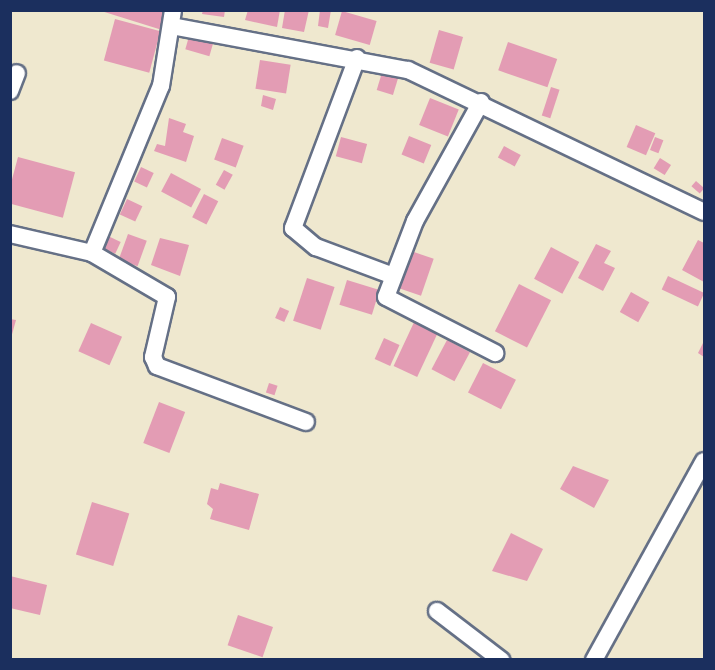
<!DOCTYPE html>
<style>
body{margin:0}
#map{position:relative;width:715px;height:670px;overflow:hidden;background:#efe8cf;font-family:Pangolin,sans-serif}
div>[style]{position:absolute}
.building>*{inset:0;background:#e39cb4;transform-origin:0 0}
.roads{filter:drop-shadow(2px 0 #657086) drop-shadow(-2px 0 #657086) drop-shadow(0 2px #657086) drop-shadow(0 -2px #657086)}
.minor>*{height:16px;margin:-8px;padding:0 8px;transform-origin:8px;border-radius:8px;background:#fff}
span{translate:-50% -50%;white-space:nowrap;text-align:center;line-height:1.15;-webkit-text-stroke:4.5px #fff;paint-order:stroke}
.frame{position:absolute;inset:0;border:12px solid #1b2f5e;pointer-events:none}
</style>
<div id="map">
<div class="building">
<div style="clip-path:polygon(98px 10px,168px 10px,162px 30px)"></div>
<div style="clip-path:polygon(203px 10px,225px 10px,224px 17px,202px 14px)"></div>
<div style="clip-path:polygon(248px 10px,280px 10px,277px 27px,245px 20px)"></div>
<div style="clip-path:polygon(285px 10px,309px 10px,304px 32px,282px 28px)"></div>
<div style="clip-path:polygon(320px 10px,331px 10px,328px 28px,318px 26px)"></div>
<div style="left:342px;top:11px;width:36px;height:25px;rotate:16deg"></div>
<div style="left:115px;top:19px;width:47px;height:43px;rotate:15deg"></div>
<div style="left:439px;top:30px;width:25px;height:34px;rotate:16deg"></div>
<div style="left:190px;top:33px;width:25px;height:17px;rotate:16deg"></div>
<div style="left:508px;top:42px;width:52px;height:30px;rotate:19deg"></div>
<div style="left:260px;top:60px;width:31px;height:29px;rotate:9deg"></div>
<div style="left:384px;top:66px;width:17px;height:25px;rotate:17deg"></div>
<div style="left:551px;top:87px;width:9px;height:30px;rotate:18deg"></div>
<div style="clip-path:polygon(263px 95px,276px 99px,273px 110px,261px 106px)"></div>
<div style="left:430px;top:98px;width:31px;height:29px;rotate:22deg"></div>
<div style="clip-path:polygon(169px 118px,186px 124px,183px 132px,194px 136px,186px 162px,154px 151px,157px 144px,165px 146px)"></div>
<div style="left:636px;top:125px;width:21px;height:24px;rotate:23deg"></div>
<div style="left:409px;top:136px;width:24px;height:20px;rotate:22deg"></div>
<div style="left:341px;top:137px;width:27px;height:20px;rotate:15deg"></div>
<div style="left:655px;top:137px;width:9px;height:14px;rotate:21deg"></div>
<div style="left:222px;top:138px;width:23px;height:23px;rotate:20deg"></div>
<div style="left:504px;top:146px;width:19px;height:13px;rotate:28deg"></div>
<div style="left:18px;top:157px;width:59px;height:47px;rotate:15deg"></div>
<div style="left:660px;top:158px;width:13px;height:12px;rotate:32deg"></div>
<div style="left:141px;top:167px;width:14px;height:16px;rotate:25deg"></div>
<div style="left:224px;top:170px;width:10px;height:17px;rotate:29deg"></div>
<div style="left:171px;top:173px;width:34px;height:21px;rotate:28deg"></div>
<div style="left:696px;top:181px;width:11px;height:7px;rotate:41deg"></div>
<div style="left:204px;top:194px;width:16px;height:26px;rotate:27deg"></div>
<div style="left:127px;top:199px;width:17px;height:17px;rotate:25deg"></div>
<div style="left:128px;top:234px;width:20px;height:27px;rotate:20deg"></div>
<div style="left:108px;top:236px;width:14px;height:13px;rotate:25deg"></div>
<div style="clip-path:polygon(160px 238px,189px 245px,180px 276px,151px 265px)"></div>
<div style="clip-path:polygon(698px 240px,704px 243px,704px 282px,682px 270px)"></div>
<div style="clip-path:polygon(596px 244px,611px 251px,604px 263px,615px 268px,603px 291px,578px 278px)"></div>
<div style="left:551px;top:247px;width:32px;height:36px;rotate:28deg"></div>
<div style="left:411px;top:251px;width:24px;height:39px;rotate:19deg"></div>
<div style="left:668px;top:276px;width:40px;height:15px;rotate:25deg"></div>
<div style="left:307px;top:278px;width:29px;height:45px;rotate:18deg"></div>
<div style="left:347px;top:280px;width:34px;height:26px;rotate:17deg"></div>
<div style="left:519px;top:284px;width:36px;height:53px;rotate:27deg"></div>
<div style="left:631px;top:292px;width:21px;height:23px;rotate:29deg"></div>
<div style="left:280px;top:307px;width:10px;height:12px;rotate:24deg"></div>
<div style="left:416px;top:318px;width:26px;height:53px;rotate:25deg"></div>
<div style="clip-path:polygon(10px 319px,16px 320px,11px 338px,10px 338px)"></div>
<div style="left:91px;top:323px;width:34px;height:31px;rotate:24deg"></div>
<div style="left:384px;top:338px;width:17px;height:23px;rotate:24deg"></div>
<div style="left:447px;top:340px;width:26px;height:33px;rotate:28deg"></div>
<div style="clip-path:polygon(704px 341px,704px 357px,698px 353px)"></div>
<div style="left:483px;top:363px;width:37px;height:33px;rotate:27deg"></div>
<div style="left:269px;top:383px;width:9px;height:10px;rotate:18deg"></div>
<div style="left:159px;top:402px;width:28px;height:44px;rotate:21deg"></div>
<div style="clip-path:polygon(573px 466px,609px 480px,594px 508px,560px 489px)"></div>
<div style="clip-path:polygon(220px 483px,259px 494px,249px 530px,210px 519px,213px 509px,207px 504px,211px 488px,218px 490px)"></div>
<div style="left:92px;top:502px;width:39px;height:55px;rotate:17deg"></div>
<div style="clip-path:polygon(511px 533px,543px 549px,527px 581px,492px 571px)"></div>
<div style="clip-path:polygon(10px 576px,47px 585px,40px 615px,10px 608px)"></div>
<div style="left:238px;top:615px;width:37px;height:32px;rotate:19deg"></div>
</div>
<div class="roads">
<div class="minor">
<div style="left:172px;top:26px;width:240px;rotate:10.6deg"></div>
<div style="left:408px;top:70px;width:328px;rotate:25.6deg"></div>
<div style="left:357px;top:58px;width:182px;rotate:110.6deg"></div>
<div style="left:293px;top:228px;width:30px;rotate:40deg"></div>
<div style="left:316px;top:247px;width:82px;rotate:20.6deg"></div>
<div style="left:10px;top:91px;width:19px;rotate:-69deg"></div>
<div style="left:481px;top:102px;width:136px;rotate:119deg"></div>
<div style="left:415px;top:221px;width:81px;rotate:110.9deg"></div>
<div style="left:386px;top:297px;width:123px;rotate:27.2deg"></div>
<div style="left:10px;top:234px;width:84px;rotate:13deg"></div>
<div style="left:92px;top:253px;width:181px;rotate:-67.6deg"></div>
<div style="left:161px;top:86px;width:77px;rotate:-81deg"></div>
<div style="left:92px;top:253px;width:87px;rotate:30.4deg"></div>
<div style="left:167px;top:297px;width:62px;rotate:103.1deg"></div>
<div style="left:153px;top:357px;width:10px;rotate:66deg"></div>
<div style="left:157px;top:366px;width:159px;rotate:20.6deg"></div>
<div style="left:437px;top:611px;width:81px;rotate:37.4deg"></div>
<div style="left:594px;top:660px;width:227px;rotate:-61.1deg"></div>
</div>
</div>
<div class="frame"></div>
</div>
